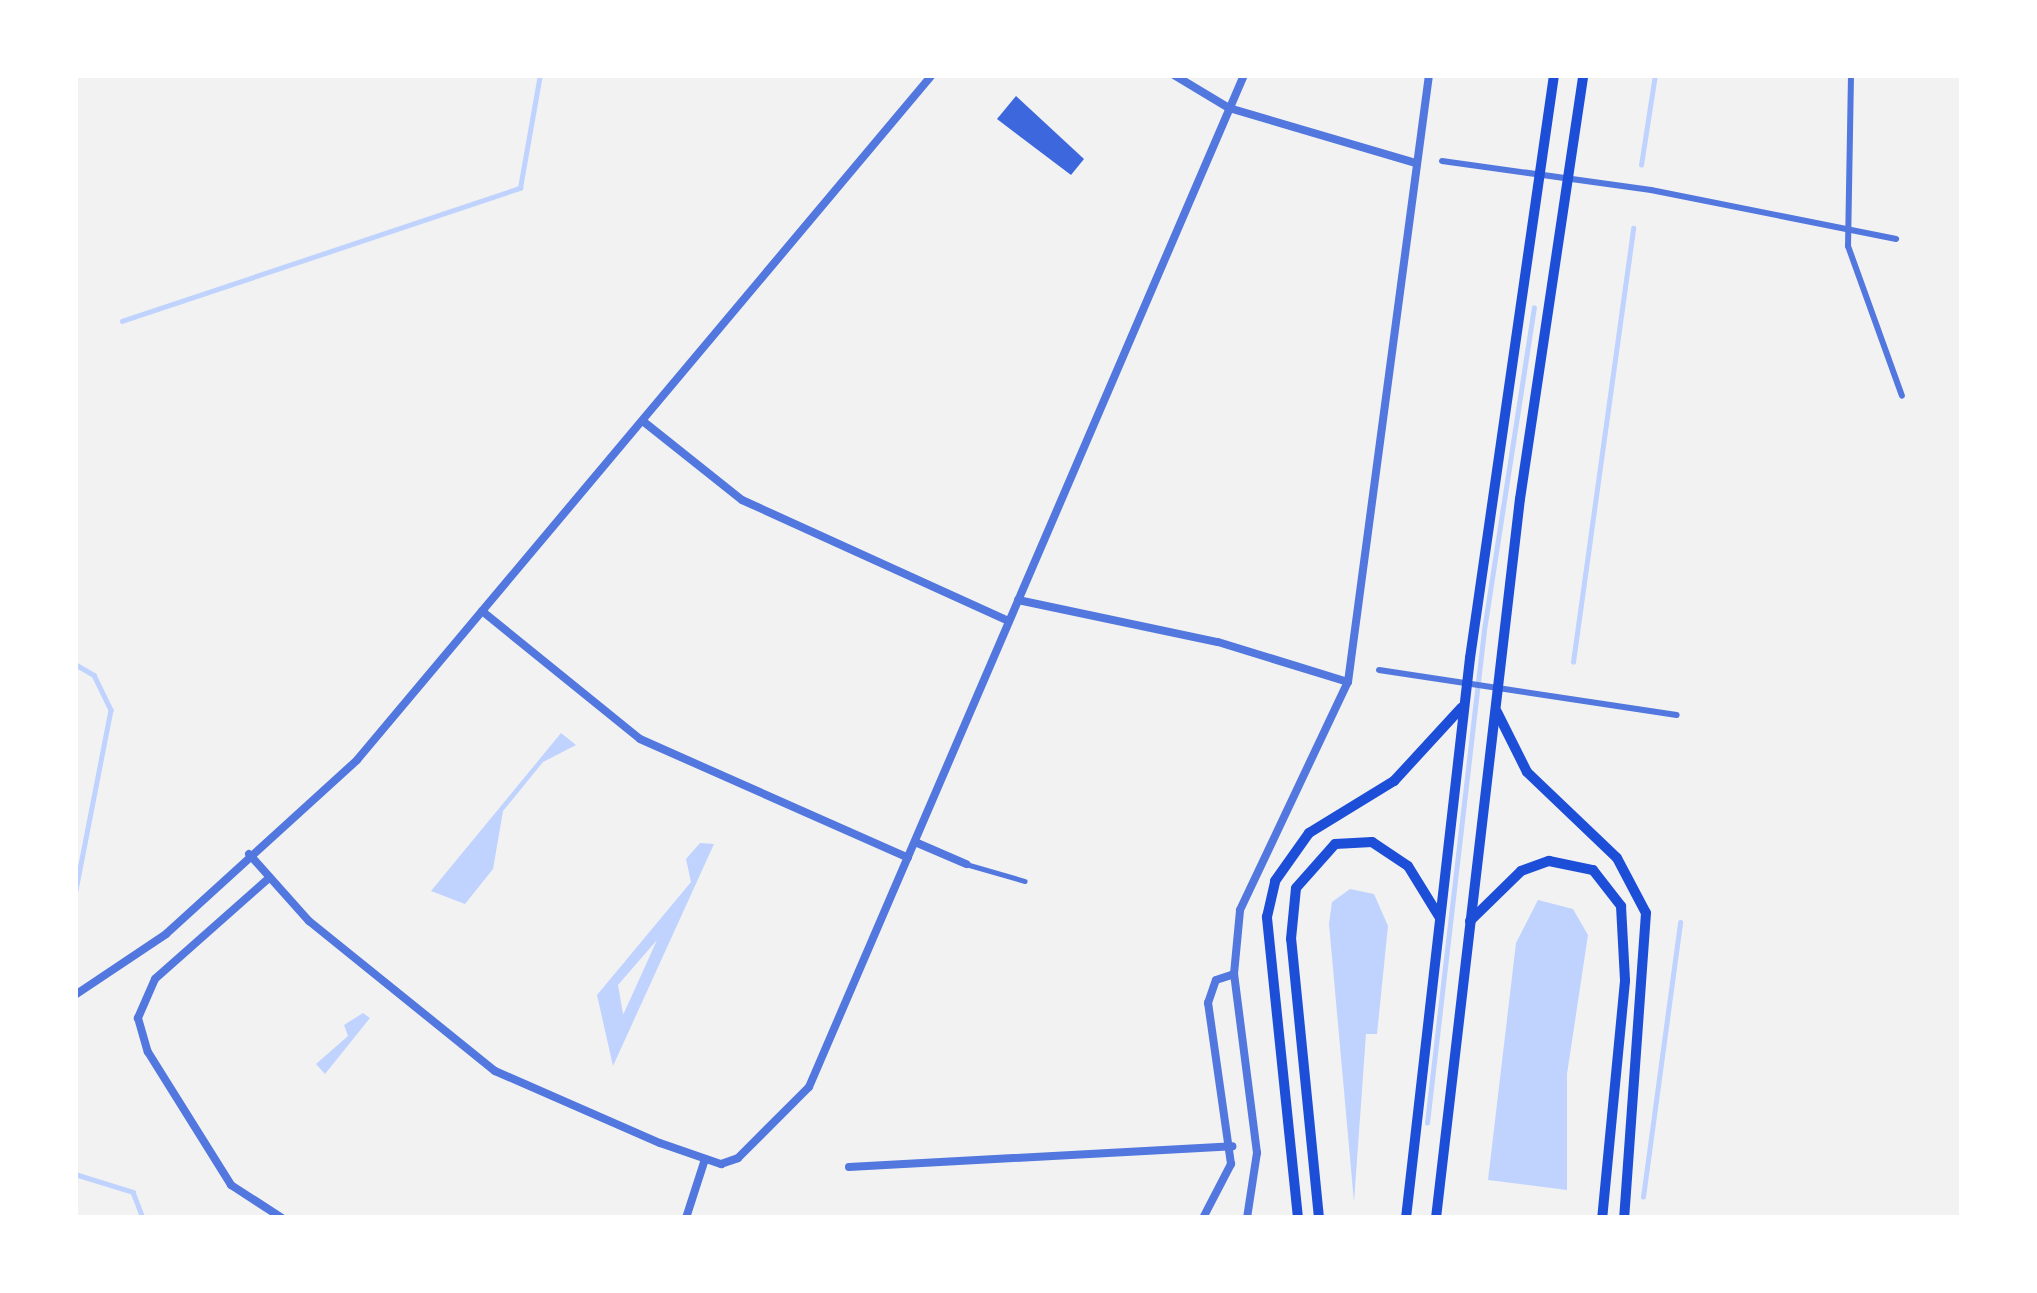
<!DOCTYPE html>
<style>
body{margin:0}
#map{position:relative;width:2037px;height:1293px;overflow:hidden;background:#f2f2f2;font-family:"Space Grotesk",sans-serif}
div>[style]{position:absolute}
.water>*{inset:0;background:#bfd3fe}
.stream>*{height:4.5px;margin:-2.25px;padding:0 2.25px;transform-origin:2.25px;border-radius:2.25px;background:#bfd3fe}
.building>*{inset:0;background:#3d67dc}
.service>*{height:4.5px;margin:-2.25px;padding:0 2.25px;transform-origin:2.25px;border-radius:2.25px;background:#5277de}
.pedestrian>*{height:6px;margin:-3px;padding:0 3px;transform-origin:3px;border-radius:3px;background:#5277de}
.minor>*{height:8px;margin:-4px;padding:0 4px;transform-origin:4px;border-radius:4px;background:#5277de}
.secondary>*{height:10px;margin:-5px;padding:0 5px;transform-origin:5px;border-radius:5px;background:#1d4ed8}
span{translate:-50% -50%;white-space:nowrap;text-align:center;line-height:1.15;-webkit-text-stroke:10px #fff;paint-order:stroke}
.frame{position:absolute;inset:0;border:78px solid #fff;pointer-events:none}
</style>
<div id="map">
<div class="water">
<div style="clip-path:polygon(561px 733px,576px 745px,543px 762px,503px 811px,493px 869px,465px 904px,431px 891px)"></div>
<div style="clip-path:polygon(evenodd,700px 843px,714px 844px,613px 1066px,597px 995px,691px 882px,686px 859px,700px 843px,657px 940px,624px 1013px,623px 1014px,618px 985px,657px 940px)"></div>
<div style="clip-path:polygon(1350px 889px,1374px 894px,1388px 926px,1377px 1034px,1366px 1034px,1354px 1202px,1329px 924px,1332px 902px)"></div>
<div style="clip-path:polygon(1538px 900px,1573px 909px,1588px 935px,1567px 1074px,1567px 1190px,1488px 1180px,1516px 943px)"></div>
<div style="clip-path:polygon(363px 1013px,370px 1018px,325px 1074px,316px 1064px,348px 1036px,344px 1025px)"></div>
</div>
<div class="stream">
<div style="left:1641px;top:165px;width:91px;rotate:-81.2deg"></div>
<div style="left:122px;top:321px;width:420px;rotate:-18.5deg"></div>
<div style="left:520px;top:188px;width:115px;rotate:-80deg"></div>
<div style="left:1573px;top:662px;width:438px;rotate:-82.1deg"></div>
<div style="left:75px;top:664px;width:22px;rotate:30deg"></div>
<div style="left:94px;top:675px;width:39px;rotate:64deg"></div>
<div style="left:111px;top:710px;width:188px;rotate:101deg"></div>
<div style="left:1427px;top:1123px;width:496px;rotate:-83.4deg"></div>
<div style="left:1484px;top:630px;width:326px;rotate:-81.2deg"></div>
<div style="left:75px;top:1174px;width:61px;rotate:17.2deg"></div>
<div style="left:133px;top:1192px;width:28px;rotate:69deg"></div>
<div style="left:1643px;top:1197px;width:277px;rotate:-82.3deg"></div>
</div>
<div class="building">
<div style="clip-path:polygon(1016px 96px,1084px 159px,1071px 175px,997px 119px)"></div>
</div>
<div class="service">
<div style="left:966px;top:864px;width:61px;rotate:16.1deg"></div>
</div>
<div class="pedestrian">
<div style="left:1851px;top:75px;width:171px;rotate:91deg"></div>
<div style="left:1848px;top:246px;width:159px;rotate:70.2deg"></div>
<div style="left:1442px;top:161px;width:211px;rotate:7.9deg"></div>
<div style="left:1651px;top:190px;width:250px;rotate:11.3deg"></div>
<div style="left:1379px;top:670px;width:301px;rotate:8.6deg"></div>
</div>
<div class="minor">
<div style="left:1174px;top:75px;width:64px;rotate:31deg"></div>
<div style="left:1229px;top:108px;width:195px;rotate:16.4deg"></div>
<div style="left:644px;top:422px;width:125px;rotate:38.5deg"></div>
<div style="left:742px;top:500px;width:293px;rotate:24.4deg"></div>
<div style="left:1018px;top:600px;width:204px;rotate:11.9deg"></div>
<div style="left:1218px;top:642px;width:136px;rotate:17.1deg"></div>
<div style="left:482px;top:611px;width:203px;rotate:39deg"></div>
<div style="left:640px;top:739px;width:293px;rotate:23.9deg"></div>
<div style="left:915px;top:842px;width:56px;rotate:23.3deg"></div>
<div style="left:249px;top:854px;width:90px;rotate:48.2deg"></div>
<div style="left:309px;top:921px;width:239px;rotate:38.9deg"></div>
<div style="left:495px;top:1071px;width:180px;rotate:23.6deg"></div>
<div style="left:660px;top:1143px;width:65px;rotate:19deg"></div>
<div style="left:721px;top:1164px;width:18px;rotate:-19deg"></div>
<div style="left:738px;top:1158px;width:100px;rotate:-45deg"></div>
<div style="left:809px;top:1087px;width:1102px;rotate:-66.74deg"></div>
<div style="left:269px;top:878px;width:152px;rotate:138.5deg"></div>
<div style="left:155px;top:979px;width:43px;rotate:113.6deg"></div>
<div style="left:138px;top:1018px;width:35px;rotate:74deg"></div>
<div style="left:148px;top:1052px;width:157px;rotate:58deg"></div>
<div style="left:231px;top:1185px;width:61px;rotate:32.9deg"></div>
<div style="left:75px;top:995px;width:110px;rotate:-33.8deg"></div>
<div style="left:166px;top:934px;width:258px;rotate:-42.3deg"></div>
<div style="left:357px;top:760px;width:894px;rotate:-49.99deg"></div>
<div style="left:849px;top:1167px;width:384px;rotate:-3.1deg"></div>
<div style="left:686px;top:1218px;width:62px;rotate:-72.1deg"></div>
<div style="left:1203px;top:1218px;width:61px;rotate:-62.6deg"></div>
<div style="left:1231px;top:1164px;width:163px;rotate:-98.1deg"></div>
<div style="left:1208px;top:1003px;width:24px;rotate:-71deg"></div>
<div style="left:1216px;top:980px;width:19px;rotate:-18deg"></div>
<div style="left:1247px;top:1218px;width:66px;rotate:-81.3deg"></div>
<div style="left:1257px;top:1153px;width:180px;rotate:-97.3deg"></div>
<div style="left:1234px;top:974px;width:64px;rotate:-84.6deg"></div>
<div style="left:1240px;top:910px;width:252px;rotate:-64.7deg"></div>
<div style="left:1348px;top:682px;width:612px;rotate:-82.4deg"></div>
</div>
<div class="secondary">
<div style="left:1497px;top:712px;width:67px;rotate:63.4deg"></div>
<div style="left:1527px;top:772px;width:124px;rotate:43.7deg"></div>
<div style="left:1617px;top:858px;width:62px;rotate:62.2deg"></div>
<div style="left:1646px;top:913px;width:306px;rotate:94.1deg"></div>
<div style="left:1470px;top:921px;width:71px;rotate:-44.4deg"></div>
<div style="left:1521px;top:871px;width:30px;rotate:-20deg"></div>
<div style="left:1549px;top:861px;width:45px;rotate:11.6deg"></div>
<div style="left:1593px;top:870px;width:46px;rotate:52.1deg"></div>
<div style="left:1621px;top:906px;width:75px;rotate:86.9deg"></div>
<div style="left:1625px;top:981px;width:238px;rotate:95.5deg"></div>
<div style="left:1298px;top:1218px;width:303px;rotate:-95.9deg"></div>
<div style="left:1267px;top:917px;width:37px;rotate:-77deg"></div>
<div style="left:1275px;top:881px;width:59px;rotate:-54.7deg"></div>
<div style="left:1309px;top:833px;width:100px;rotate:-31.5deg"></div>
<div style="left:1394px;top:781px;width:100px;rotate:-47.4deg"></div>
<div style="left:1319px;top:1218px;width:280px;rotate:-95.7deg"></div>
<div style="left:1291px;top:939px;width:51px;rotate:-84.4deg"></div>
<div style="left:1296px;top:888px;width:59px;rotate:-48.4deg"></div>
<div style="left:1335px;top:844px;width:37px;rotate:-3deg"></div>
<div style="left:1372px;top:842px;width:43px;rotate:33.7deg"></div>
<div style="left:1408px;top:866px;width:61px;rotate:58.4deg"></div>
<div style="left:1406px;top:1218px;width:564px;rotate:-83.48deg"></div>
<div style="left:1470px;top:658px;width:589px;rotate:-81.8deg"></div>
<div style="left:1436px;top:1218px;width:724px;rotate:-83.34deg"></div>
<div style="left:1520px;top:499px;width:429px;rotate:-81.5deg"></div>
</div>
<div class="frame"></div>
</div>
